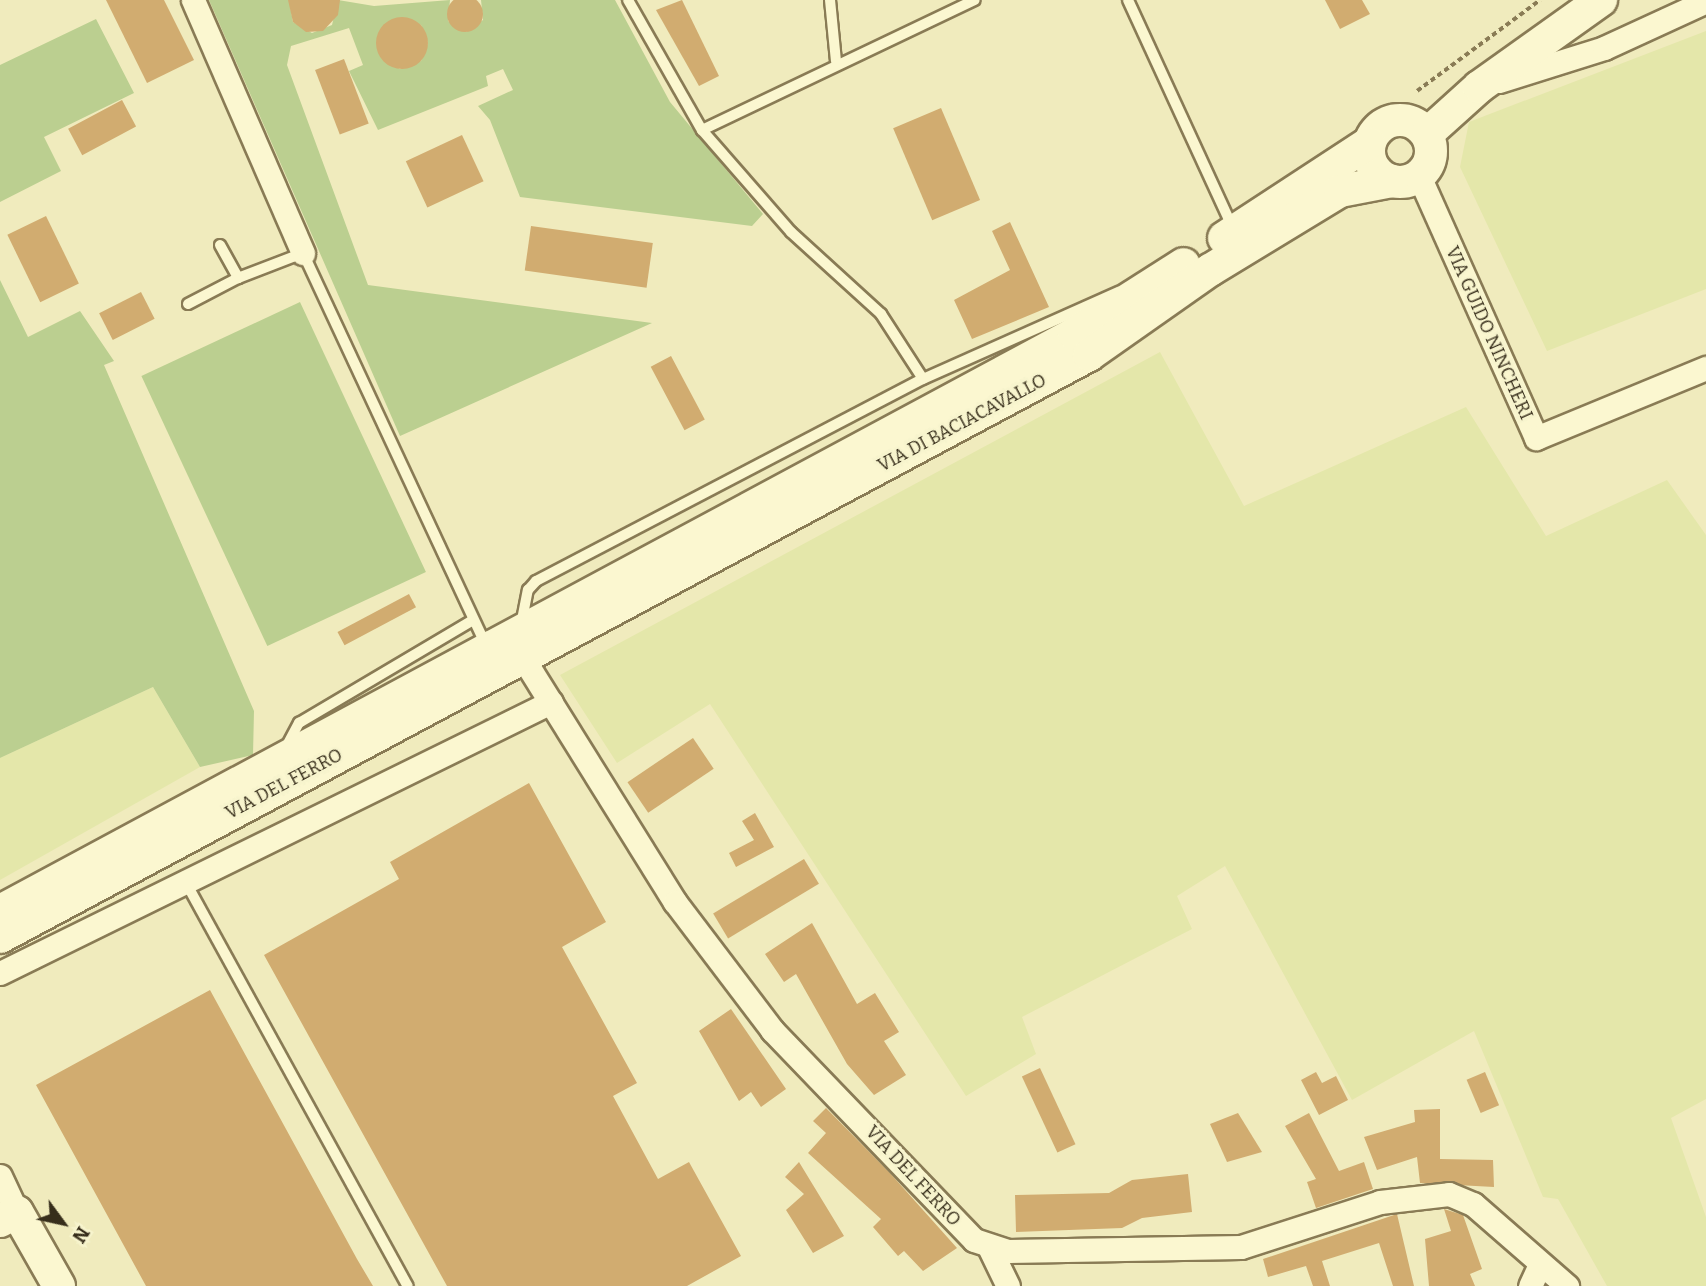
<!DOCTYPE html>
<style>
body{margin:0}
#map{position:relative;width:1706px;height:1286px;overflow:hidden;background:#f0ebbd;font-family:Bitter,serif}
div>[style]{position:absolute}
.farmland>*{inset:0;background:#e4e7aa}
.green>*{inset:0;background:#bbcf90;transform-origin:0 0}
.building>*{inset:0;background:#d1ac70;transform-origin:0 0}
.round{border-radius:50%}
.path>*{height:3.5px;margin-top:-1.75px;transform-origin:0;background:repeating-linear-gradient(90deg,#897b55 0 5px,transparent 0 8.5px)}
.roads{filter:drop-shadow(2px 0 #897b55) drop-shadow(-2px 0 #897b55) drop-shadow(0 2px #897b55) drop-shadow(0 -2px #897b55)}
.lane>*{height:10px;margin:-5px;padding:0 5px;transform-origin:5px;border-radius:5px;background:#fbf7d0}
.street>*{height:23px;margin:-11.5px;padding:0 11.5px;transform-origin:11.5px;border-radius:11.5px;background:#fbf7d0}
.secondary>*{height:32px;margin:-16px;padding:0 16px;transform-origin:16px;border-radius:16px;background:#fbf7d0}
.secondary>.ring{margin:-16px;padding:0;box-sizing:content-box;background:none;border:32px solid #fbf7d0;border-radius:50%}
span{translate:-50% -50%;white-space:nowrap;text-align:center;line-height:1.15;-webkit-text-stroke:5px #f7f4cd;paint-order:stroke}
.street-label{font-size:18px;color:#372e1b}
.north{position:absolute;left:28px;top:1188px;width:70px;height:70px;-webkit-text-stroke:5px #f7f4cd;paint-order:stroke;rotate:123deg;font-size:19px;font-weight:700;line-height:28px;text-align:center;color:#372e1b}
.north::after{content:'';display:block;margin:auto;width:24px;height:32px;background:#372e1b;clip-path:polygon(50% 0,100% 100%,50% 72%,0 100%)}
</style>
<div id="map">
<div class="farmland">
<div style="clip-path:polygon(1706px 31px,1706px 289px,1547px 351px,1460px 167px,1469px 122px)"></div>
<div style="clip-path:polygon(1160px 352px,1244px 506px,1466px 407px,1546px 536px,1667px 480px,1706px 535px,1706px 1099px,1671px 1118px,1706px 1217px,1706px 1286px,1607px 1286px,1558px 1199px,1543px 1197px,1474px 1031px,1352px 1100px,1225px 866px,1177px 896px,1192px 929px,1022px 1017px,1036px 1054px,966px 1096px,710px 704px,617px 763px,560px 675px)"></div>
<div style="clip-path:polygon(153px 687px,200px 767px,0 880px,0 758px)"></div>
</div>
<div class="green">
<div style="clip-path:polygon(evenodd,209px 0,289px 0,293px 22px,312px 33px,332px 25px,338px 0,374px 6px,450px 0,448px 21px,466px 32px,483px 20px,481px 0,615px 0,670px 102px,763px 214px,752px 226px,520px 197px,490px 120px,478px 106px,513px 90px,503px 69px,486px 76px,488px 86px,378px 130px,349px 71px,363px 65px,349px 28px,291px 46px,287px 65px,368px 285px,652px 323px,400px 436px,209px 0,403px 18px,421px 25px,428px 43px,421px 61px,400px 69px,382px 58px,377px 41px,384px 26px,403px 18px)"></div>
<div style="clip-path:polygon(96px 19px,134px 93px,44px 137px,61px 171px,0 202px,0 65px)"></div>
<div style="clip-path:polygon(0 280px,28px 337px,80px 311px,114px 361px,104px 365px,254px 711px,253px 755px,200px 767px,153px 687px,0 758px)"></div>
<div style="left:300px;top:302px;width:298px;height:175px;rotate:65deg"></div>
</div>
<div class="building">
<div class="round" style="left:447px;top:-4px;width:36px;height:36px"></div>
<div style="clip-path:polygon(106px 0,164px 0,194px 60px,147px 83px)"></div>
<div style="clip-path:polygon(288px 0,340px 0,338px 15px,323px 31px,306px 32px,293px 22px)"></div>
<div style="clip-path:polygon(682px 0,719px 76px,699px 86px,656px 10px)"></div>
<div style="clip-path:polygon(1325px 0,1362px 0,1370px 14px,1340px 29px)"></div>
<div class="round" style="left:376px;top:17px;width:52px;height:52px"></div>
<div style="left:344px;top:59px;width:69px;height:31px;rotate:69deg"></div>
<div style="left:122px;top:100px;width:30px;height:61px;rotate:62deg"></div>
<div style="left:941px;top:108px;width:100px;height:52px;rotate:67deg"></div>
<div style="left:462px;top:135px;width:51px;height:62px;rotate:65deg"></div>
<div style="left:46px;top:216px;width:75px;height:43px;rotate:64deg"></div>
<div style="clip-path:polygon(1010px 222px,1049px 307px,972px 339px,954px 300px,1010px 270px,992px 231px)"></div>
<div style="left:531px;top:226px;width:123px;height:45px;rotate:8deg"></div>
<div style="left:141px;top:292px;width:30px;height:47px;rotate:63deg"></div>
<div style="left:671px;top:356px;width:72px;height:23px;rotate:62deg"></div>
<div style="left:409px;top:594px;width:15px;height:81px;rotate:62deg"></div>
<div style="left:693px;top:738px;width:37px;height:79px;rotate:56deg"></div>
<div style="clip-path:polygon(529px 783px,606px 922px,562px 947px,637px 1083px,613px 1096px,658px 1179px,689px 1162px,741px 1256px,687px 1286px,447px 1286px,264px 955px,399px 879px,390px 862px)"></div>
<div style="clip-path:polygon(755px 813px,774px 847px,736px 867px,729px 853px,754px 840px,742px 821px)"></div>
<div style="left:804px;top:859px;width:29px;height:106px;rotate:59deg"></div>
<div style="clip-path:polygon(812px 923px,857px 1004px,875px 993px,899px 1032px,884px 1041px,906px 1075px,874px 1095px,847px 1064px,796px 974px,784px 982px,765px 954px)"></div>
<div style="clip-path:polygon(210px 990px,357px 1259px,373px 1286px,146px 1286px,36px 1085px)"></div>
<div style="clip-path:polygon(731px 1009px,786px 1089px,761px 1107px,751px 1092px,739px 1101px,699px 1031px)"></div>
<div style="left:1040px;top:1068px;width:84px;height:20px;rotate:65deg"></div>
<div style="clip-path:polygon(1316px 1072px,1322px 1083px,1336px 1076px,1348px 1100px,1319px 1115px,1301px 1080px)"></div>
<div style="left:1485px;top:1072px;width:36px;height:20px;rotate:67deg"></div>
<div style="clip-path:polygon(826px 1108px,889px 1172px,957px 1248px,923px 1271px,904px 1251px,898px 1256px,873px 1227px,881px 1219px,808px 1153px,826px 1133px,813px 1121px)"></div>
<div style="clip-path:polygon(1440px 1109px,1440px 1159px,1493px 1160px,1494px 1187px,1420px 1183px,1417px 1157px,1377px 1170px,1364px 1137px,1415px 1122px,1414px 1110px)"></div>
<div style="clip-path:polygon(1238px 1113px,1262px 1152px,1227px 1162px,1210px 1124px)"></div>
<div style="clip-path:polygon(1309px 1113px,1339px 1171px,1364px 1162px,1373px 1189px,1316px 1208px,1307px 1182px,1316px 1179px,1285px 1126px)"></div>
<div style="clip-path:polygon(799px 1162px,844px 1236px,813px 1253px,786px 1210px,804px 1194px,785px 1177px)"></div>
<div style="clip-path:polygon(1188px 1174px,1192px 1212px,1142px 1218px,1122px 1228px,1016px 1232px,1015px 1195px,1109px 1193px,1132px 1180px)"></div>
<div style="clip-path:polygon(1444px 1209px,1463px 1215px,1482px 1269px,1470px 1274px,1475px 1286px,1429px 1286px,1425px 1239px,1451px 1231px)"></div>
<div style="clip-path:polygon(1397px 1214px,1414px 1286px,1393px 1286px,1379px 1243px,1322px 1261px,1330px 1286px,1313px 1286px,1306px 1266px,1268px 1277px,1263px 1259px)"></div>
</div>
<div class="path">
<div style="left:1417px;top:91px;width:153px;rotate:-36.5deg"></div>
</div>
<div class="roads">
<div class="lane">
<div style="left:628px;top:0;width:150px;rotate:60.4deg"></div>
<div style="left:702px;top:130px;width:135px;rotate:48.9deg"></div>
<div style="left:791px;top:232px;width:122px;rotate:42.3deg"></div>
<div style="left:881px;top:314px;width:77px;rotate:57.1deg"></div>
<div style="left:830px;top:0;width:61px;rotate:84.4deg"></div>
<div style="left:1128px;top:0;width:253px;rotate:65.3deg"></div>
<div style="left:702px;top:130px;width:302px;rotate:-25.5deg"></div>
<div style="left:220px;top:245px;width:38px;rotate:61deg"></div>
<div style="left:238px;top:278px;width:70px;rotate:-21deg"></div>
<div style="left:303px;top:253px;width:433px;rotate:65deg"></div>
<div style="left:188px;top:304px;width:56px;rotate:-27.5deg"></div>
<div style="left:521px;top:625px;width:36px;rotate:-79deg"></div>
<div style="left:528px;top:590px;width:12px;rotate:-48deg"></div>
<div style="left:536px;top:581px;width:437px;rotate:-27.6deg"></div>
<div style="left:923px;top:379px;width:214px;rotate:-24deg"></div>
<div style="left:285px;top:749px;width:30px;rotate:-62deg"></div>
<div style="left:299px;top:723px;width:202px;rotate:-30.6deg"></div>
<div style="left:185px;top:881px;width:462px;rotate:61.2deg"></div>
</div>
<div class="street">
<div style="left:193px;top:0;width:276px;rotate:66.5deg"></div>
<div style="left:1499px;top:81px;width:110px;rotate:-17.4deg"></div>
<div style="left:1604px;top:48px;width:112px;rotate:-24.7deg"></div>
<div style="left:1419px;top:176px;width:287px;rotate:65.9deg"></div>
<div style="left:1536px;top:438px;width:184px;rotate:-22.4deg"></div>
<div style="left:523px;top:658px;width:287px;rotate:58.1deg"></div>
<div style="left:675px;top:902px;width:161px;rotate:52.8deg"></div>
<div style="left:772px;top:1030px;width:291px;rotate:46.1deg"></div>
<div style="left:974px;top:1240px;width:36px;rotate:18deg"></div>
<div style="left:1008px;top:1251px;width:233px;rotate:-1deg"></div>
<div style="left:1241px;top:1247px;width:146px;rotate:-17.9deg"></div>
<div style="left:1380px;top:1202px;width:69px;rotate:-6.6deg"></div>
<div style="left:1449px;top:1194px;width:26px;rotate:23deg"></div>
<div style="left:1473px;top:1204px;width:125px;rotate:41.1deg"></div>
<div style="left:0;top:973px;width:614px;rotate:-26.19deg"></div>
<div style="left:0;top:1176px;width:40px;rotate:65deg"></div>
<div style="left:990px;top:1249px;width:41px;rotate:64.1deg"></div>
<div style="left:1530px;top:1286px;width:21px;rotate:-65deg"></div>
</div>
<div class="secondary">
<div class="ring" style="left:1369px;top:120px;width:30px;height:30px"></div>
<div style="left:1427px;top:134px;width:70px;rotate:-42.1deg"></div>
<div style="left:1479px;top:87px;width:150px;rotate:-35.5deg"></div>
<div style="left:1224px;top:238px;width:173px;rotate:-33.2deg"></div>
<div style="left:0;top:911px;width:1219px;rotate:-28.25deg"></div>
<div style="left:1074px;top:334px;width:130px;rotate:-32.5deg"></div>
<div style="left:0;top:937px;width:1235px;rotate:-28.12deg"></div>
<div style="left:1089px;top:355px;width:148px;rotate:-35.1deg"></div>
<div style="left:1210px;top:270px;width:152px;rotate:-31.3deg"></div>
<div style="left:1340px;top:191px;width:53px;rotate:-10.9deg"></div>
<div style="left:0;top:1221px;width:19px;rotate:-28deg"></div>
<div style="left:17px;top:1212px;width:85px;rotate:60.4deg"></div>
</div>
</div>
<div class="street-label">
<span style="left:1489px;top:333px;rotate:66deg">VIA GUIDO NINCHERI</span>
<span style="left:962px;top:423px;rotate:-28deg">VIA DI BACIACAVALLO</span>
<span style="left:284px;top:784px;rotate:-28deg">VIA DEL FERRO</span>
<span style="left:913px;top:1176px;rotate:47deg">VIA DEL FERRO</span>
</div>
<div class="north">N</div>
</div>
